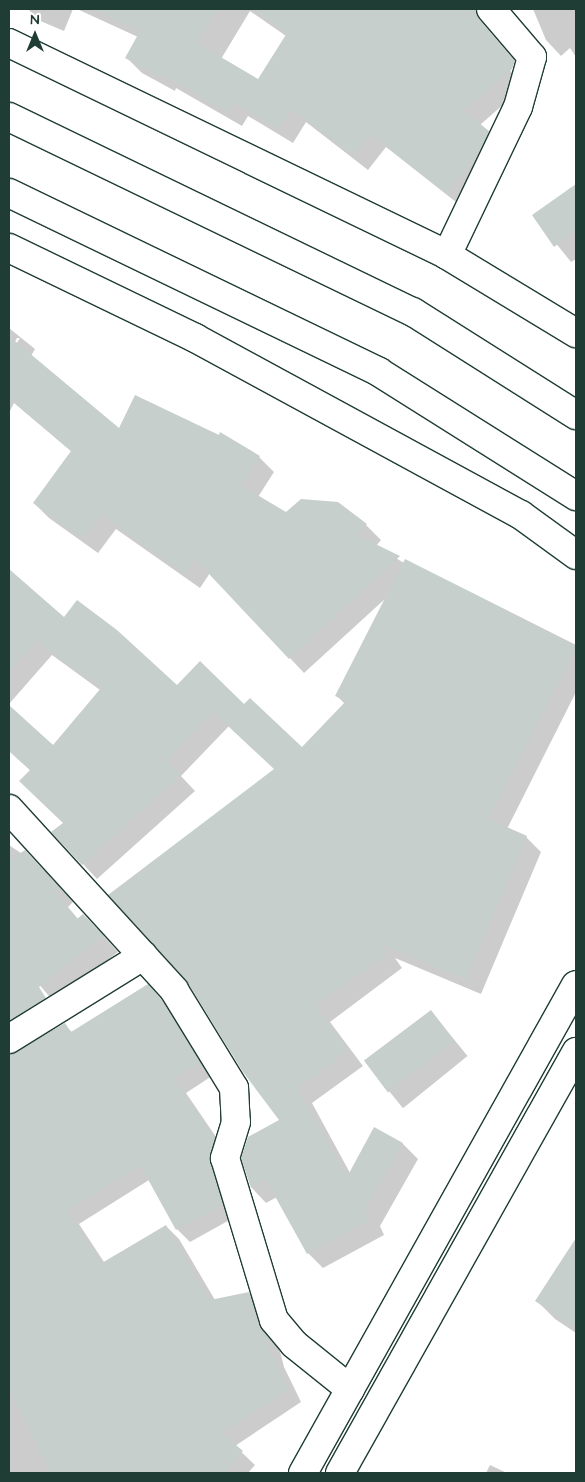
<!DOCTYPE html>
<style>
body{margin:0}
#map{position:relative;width:585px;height:1482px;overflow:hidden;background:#fff;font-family:"Architects Daughter",sans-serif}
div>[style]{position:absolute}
.shadow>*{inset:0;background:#0003;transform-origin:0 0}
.building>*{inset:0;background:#c7cfcc;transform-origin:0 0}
.roads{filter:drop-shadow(1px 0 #1f3d34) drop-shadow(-1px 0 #1f3d34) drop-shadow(0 1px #1f3d34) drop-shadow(0 -1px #1f3d34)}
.minor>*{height:28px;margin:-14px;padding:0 14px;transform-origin:14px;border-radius:14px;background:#fff}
.tertiary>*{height:28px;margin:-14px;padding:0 14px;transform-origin:14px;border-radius:14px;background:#fff}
.primary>*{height:28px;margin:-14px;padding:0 14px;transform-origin:14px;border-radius:14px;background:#fff}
.trunk>*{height:28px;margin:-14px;padding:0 14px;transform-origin:14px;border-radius:14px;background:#fff}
span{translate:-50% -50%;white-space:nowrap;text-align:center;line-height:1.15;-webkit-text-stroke:5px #fff;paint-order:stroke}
.frame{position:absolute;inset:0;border:10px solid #1f3d34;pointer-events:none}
.north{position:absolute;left:10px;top:10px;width:50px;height:50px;-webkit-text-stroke:4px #fff;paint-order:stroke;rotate:0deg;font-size:14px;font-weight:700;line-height:20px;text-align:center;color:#1f3d34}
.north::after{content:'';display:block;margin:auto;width:18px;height:22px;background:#1f3d34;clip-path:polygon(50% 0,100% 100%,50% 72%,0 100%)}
</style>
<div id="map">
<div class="shadow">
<div style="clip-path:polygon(28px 9px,73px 9px,64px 31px,38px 20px)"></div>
<div style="clip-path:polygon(evenodd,77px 9px,336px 9px,372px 31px,354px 9px,463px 9px,523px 87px,480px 125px,503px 146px,461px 206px,386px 147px,368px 170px,306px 122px,293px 143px,248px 116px,242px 126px,176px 88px,175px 91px,142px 73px,127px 58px,138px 37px,77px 9px,250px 11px,286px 36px,259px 80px,221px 59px,250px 11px)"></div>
<div style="clip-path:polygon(533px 9px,576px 9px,576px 57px,570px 48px,561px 56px,546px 40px)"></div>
<div style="clip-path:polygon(576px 186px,576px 259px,571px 262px,534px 216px)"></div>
<div style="clip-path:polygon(evenodd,9px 328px,35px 349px,31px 356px,120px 430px,259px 457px,274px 472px,258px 497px,286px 514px,366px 525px,381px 540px,376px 546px,404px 563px,576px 646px,576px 692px,507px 829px,526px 837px,541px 852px,481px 994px,395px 958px,402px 968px,330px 1022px,363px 1066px,312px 1103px,350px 1173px,375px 1129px,403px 1144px,418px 1159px,380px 1226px,384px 1235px,323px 1268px,308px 1253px,277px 1197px,266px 1203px,252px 1188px,243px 1158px,280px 1121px,276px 769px,229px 726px,181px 776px,195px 791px,97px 879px,53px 832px,65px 824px,31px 771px,9px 751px,9px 707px,54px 746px,100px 690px,52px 655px,9px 704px,9px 571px,65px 619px,177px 687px,244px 706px,302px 749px,345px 704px,337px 696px,386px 598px,304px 673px,210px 573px,200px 588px,116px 529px,98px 553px,49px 518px,34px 503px,72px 452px,14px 403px,9px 413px,9px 328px,17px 338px,20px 338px,14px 348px,12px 347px,17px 338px)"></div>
<div style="clip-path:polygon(9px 845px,40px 866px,73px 902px,68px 907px,78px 919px,98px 930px,118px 952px,54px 1002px,9px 949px)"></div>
<div style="clip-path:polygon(161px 999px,174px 1014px,212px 1076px,186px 1093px,227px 1153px,235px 1217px,190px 1242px,177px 1229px,149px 1180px,79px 1224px,104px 1262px,166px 1226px,179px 1239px,215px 1300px,249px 1293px,262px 1306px,272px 1339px,280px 1351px,284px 1367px,301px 1402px,235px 1446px,255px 1465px,248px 1473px,9px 1473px,9px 1056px,64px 1025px,73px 1033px)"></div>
<div style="clip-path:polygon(34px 1007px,46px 1019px,9px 1044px,9px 1019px)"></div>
<div style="left:431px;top:1011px;width:58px;height:83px;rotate:51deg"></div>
<div style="clip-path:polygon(576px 1241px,576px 1333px,555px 1319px,537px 1301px)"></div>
<div style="clip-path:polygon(490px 1465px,507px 1473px,486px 1473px)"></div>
</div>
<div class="building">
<div style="clip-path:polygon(92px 9px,218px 9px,197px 43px,258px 79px,287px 33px,252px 9px,476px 9px,479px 19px,515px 61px,512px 69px,464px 111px,489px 131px,481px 149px,446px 193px,371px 134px,353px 156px,291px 109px,278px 130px,233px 102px,227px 112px,161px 74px,160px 77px,125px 58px,140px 31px)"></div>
<div style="clip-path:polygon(576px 184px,576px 231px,554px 247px,532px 215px)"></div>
<div style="clip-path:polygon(9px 336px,119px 428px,135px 395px,219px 435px,220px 432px,260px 456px,242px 486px,286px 512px,301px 499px,338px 502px,367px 524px,357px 535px,400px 556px,289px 659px,195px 559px,185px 574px,101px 515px,83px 539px,33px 503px,71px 451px,9px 398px)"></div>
<div style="clip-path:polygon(405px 559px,576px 645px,576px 648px,489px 819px,527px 836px,466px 980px,383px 945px,388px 953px,316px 1006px,349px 1050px,298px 1088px,347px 1177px,374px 1127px,403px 1143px,365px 1210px,370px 1220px,307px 1254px,266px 1180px,251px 1188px,241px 1158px,248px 1137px,279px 1120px,243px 1072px,186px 980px,108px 895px,274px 769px,213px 712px,167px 760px,181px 775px,82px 865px,51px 832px,63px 823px,19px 781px,30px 770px,9px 751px,9px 705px,53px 745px,101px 688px,37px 641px,9px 672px,9px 569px,64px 617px,77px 600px,117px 630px,177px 685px,200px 661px,244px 704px,250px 698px,302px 747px,346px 701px,335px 696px)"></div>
<div style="clip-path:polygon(25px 850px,59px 887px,54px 891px,77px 919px,83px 914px,104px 936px,39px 987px,46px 998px,9px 1021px,9px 861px)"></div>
<div style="clip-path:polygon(148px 984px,161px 999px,200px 1063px,174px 1079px,215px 1138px,210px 1162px,223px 1204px,176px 1230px,140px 1165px,67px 1211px,102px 1263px,166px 1225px,210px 1300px,249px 1292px,259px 1325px,267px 1336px,271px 1353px,289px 1389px,222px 1433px,243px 1451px,224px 1473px,50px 1473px,9px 1389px,9px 1055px,65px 1023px,71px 1032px)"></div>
<div style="left:431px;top:1010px;width:40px;height:84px;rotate:53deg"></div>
<div style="clip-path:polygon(576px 1238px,576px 1328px,535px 1301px)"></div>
</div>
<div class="roads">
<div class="minor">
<div style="left:447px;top:255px;width:164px;rotate:-64.4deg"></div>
<div style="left:518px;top:107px;width:52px;rotate:-74.4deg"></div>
<div style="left:532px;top:57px;width:63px;rotate:-130.5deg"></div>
<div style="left:9px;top:809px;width:245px;rotate:47.6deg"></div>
<div style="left:174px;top:990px;width:115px;rotate:58.5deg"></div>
<div style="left:234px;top:1088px;width:34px;rotate:87deg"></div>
<div style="left:236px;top:1122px;width:38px;rotate:107deg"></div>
<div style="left:225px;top:1158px;width:169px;rotate:73.2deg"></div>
<div style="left:274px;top:1320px;width:31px;rotate:50deg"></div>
<div style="left:294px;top:1344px;width:72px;rotate:38.8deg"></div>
<div style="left:9px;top:1039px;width:158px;rotate:-31.8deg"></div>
</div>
<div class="tertiary">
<div style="left:9px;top:43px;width:487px;rotate:25.8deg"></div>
<div style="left:447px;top:255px;width:151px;rotate:31.2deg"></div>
<div style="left:9px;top:248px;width:207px;rotate:25.8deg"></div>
<div style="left:195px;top:338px;width:371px;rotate:28.5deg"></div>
<div style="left:521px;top:515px;width:68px;rotate:36deg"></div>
</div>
<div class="primary">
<div style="left:303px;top:1473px;width:559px;rotate:-60.78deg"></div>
<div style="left:340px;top:1473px;width:483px;rotate:-60.7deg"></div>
</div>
<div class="trunk">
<div style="left:9px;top:117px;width:449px;rotate:25.8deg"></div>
<div style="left:413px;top:312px;width:193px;rotate:32.3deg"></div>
<div style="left:9px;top:193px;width:411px;rotate:25.8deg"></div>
<div style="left:379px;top:372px;width:233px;rotate:32.2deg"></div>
</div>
</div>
<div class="frame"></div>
<div class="north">N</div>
</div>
